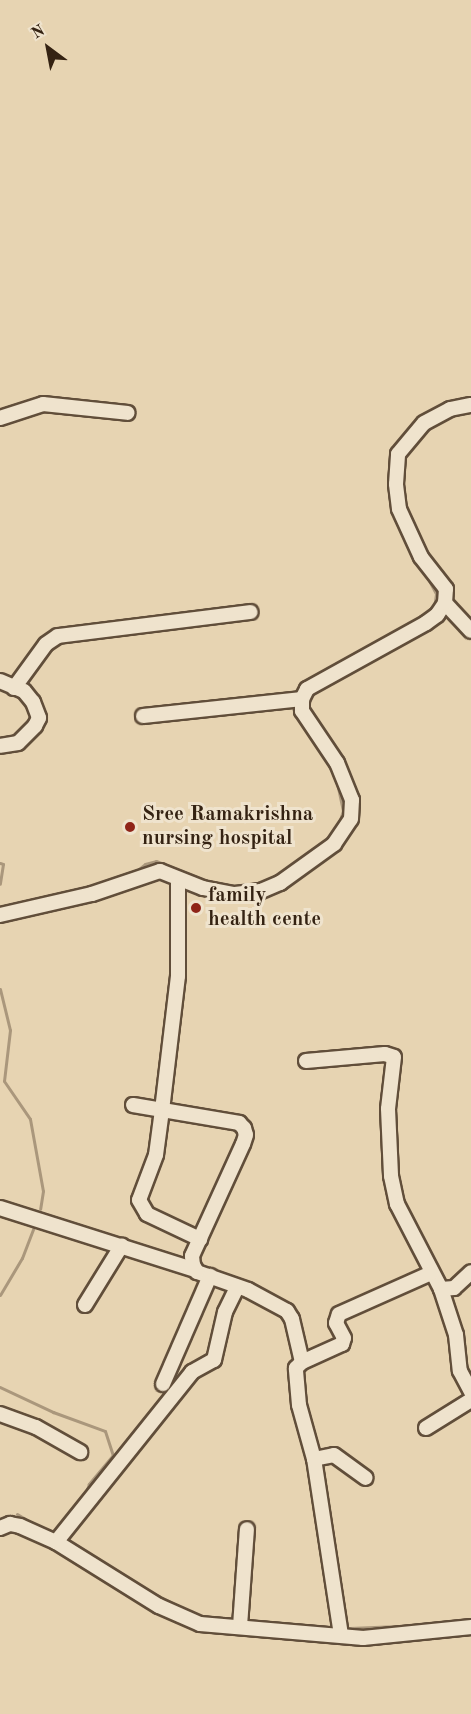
<!DOCTYPE html>
<style>
body{margin:0}
#map{position:relative;width:471px;height:1714px;overflow:hidden;background:#e7d4b2;font-family:"Old Standard TT",serif}
div>[style]{position:absolute}
.stream>*{height:3px;margin:-1.5px;padding:0 1.5px;transform-origin:1.5px;border-radius:1.5px;background:#aa977c}
.roads{filter:drop-shadow(2px 0 #614e3a) drop-shadow(-2px 0 #614e3a) drop-shadow(0 2px #614e3a) drop-shadow(0 -2px #614e3a)}
.minor>*{height:14px;margin:-7px;padding:0 7px;transform-origin:7px;border-radius:7px;background:#efe3cd}
.dots>*{width:16px;height:16px;translate:-50% -50%;box-sizing:border-box;border:3px solid #efe3cd;border-radius:50%}
span{translate:-50% -50%;white-space:nowrap;text-align:center;line-height:1.15;-webkit-text-stroke:6px #efe3cd;paint-order:stroke}
.poi-label{font-size:21px;color:#342212;font-weight:700}
.left{translate:0 -50%;text-align:left}
.north{position:absolute;left:18px;top:18px;width:60px;height:60px;-webkit-text-stroke:4px #efe3cd;paint-order:stroke;rotate:328deg;font-size:16px;font-weight:700;line-height:24px;text-align:center;color:#342212}
.north::after{content:'';display:block;margin:auto;width:21px;height:27px;background:#342212;clip-path:polygon(50% 0,100% 100%,50% 72%,0 100%)}
</style>
<div id="map">
<div class="stream">
<div style="left:424px;top:571px;width:26px;rotate:62deg"></div>
<div style="left:436px;top:594px;width:14px;rotate:98deg"></div>
<div style="left:291px;top:706px;width:19px;rotate:55deg"></div>
<div style="left:319px;top:847px;width:25px;rotate:-45deg"></div>
<div style="left:337px;top:829px;width:19px;rotate:-72deg"></div>
<div style="left:343px;top:811px;width:34px;rotate:-102deg"></div>
<div style="left:336px;top:778px;width:18px;rotate:-117deg"></div>
<div style="left:0;top:863px;width:3px;rotate:18deg"></div>
<div style="left:3px;top:864px;width:20px;rotate:99deg"></div>
<div style="left:134px;top:873px;width:14px;rotate:-39deg"></div>
<div style="left:145px;top:864px;width:11px;rotate:-15deg"></div>
<div style="left:156px;top:861px;width:60px;rotate:21.4deg"></div>
<div style="left:0;top:989px;width:42px;rotate:76.3deg"></div>
<div style="left:10px;top:1030px;width:51px;rotate:96.7deg"></div>
<div style="left:4px;top:1081px;width:46px;rotate:55.6deg"></div>
<div style="left:30px;top:1119px;width:73px;rotate:79.8deg"></div>
<div style="left:43px;top:1191px;width:18px;rotate:99deg"></div>
<div style="left:0;top:1295px;width:43px;rotate:-59.3deg"></div>
<div style="left:22px;top:1258px;width:34px;rotate:-69deg"></div>
<div style="left:0;top:1387px;width:59px;rotate:25.3deg"></div>
<div style="left:53px;top:1412px;width:55px;rotate:20.1deg"></div>
<div style="left:105px;top:1431px;width:25px;rotate:72deg"></div>
<div style="left:113px;top:1455px;width:38px;rotate:130deg"></div>
<div style="left:89px;top:1484px;width:14px;rotate:111deg"></div>
<div style="left:17px;top:1514px;width:27px;rotate:31deg"></div>
<div style="left:141px;top:1587px;width:64px;rotate:27deg"></div>
<div style="left:198px;top:1616px;width:37px;rotate:5deg"></div>
<div style="left:447px;top:1623px;width:24px;rotate:-9deg"></div>
<div style="left:296px;top:1626px;width:38px;rotate:3deg"></div>
<div style="left:350px;top:1628px;width:73px;rotate:-2.4deg"></div>
</div>
<div class="roads">
<div class="minor">
<div style="left:0;top:418px;width:45px;rotate:-18deg"></div>
<div style="left:43px;top:404px;width:85px;rotate:6deg"></div>
<div style="left:445px;top:603px;width:38px;rotate:47deg"></div>
<div style="left:0;top:681px;width:26px;rotate:23deg"></div>
<div style="left:24px;top:691px;width:14px;rotate:51deg"></div>
<div style="left:33px;top:702px;width:17px;rotate:69deg"></div>
<div style="left:39px;top:718px;width:9px;rotate:117deg"></div>
<div style="left:35px;top:726px;width:24px;rotate:135deg"></div>
<div style="left:18px;top:743px;width:18px;rotate:171deg"></div>
<div style="left:14px;top:688px;width:54px;rotate:-54deg"></div>
<div style="left:46px;top:644px;width:14px;rotate:-34deg"></div>
<div style="left:58px;top:636px;width:194px;rotate:-7.1deg"></div>
<div style="left:143px;top:716px;width:160px;rotate:-6.1deg"></div>
<div style="left:178px;top:880px;width:96px;rotate:90deg"></div>
<div style="left:178px;top:976px;width:135px;rotate:96.8deg"></div>
<div style="left:162px;top:1110px;width:45px;rotate:97.6deg"></div>
<div style="left:156px;top:1155px;width:48px;rotate:110.7deg"></div>
<div style="left:139px;top:1200px;width:16px;rotate:60deg"></div>
<div style="left:147px;top:1214px;width:59px;rotate:25.3deg"></div>
<div style="left:0;top:915px;width:94px;rotate:-12.9deg"></div>
<div style="left:92px;top:894px;width:72px;rotate:-18.7deg"></div>
<div style="left:160px;top:871px;width:46px;rotate:21.6deg"></div>
<div style="left:203px;top:888px;width:33px;rotate:11deg"></div>
<div style="left:235px;top:894px;width:26px;rotate:-7deg"></div>
<div style="left:261px;top:891px;width:21px;rotate:-23deg"></div>
<div style="left:280px;top:883px;width:67px;rotate:-35.8deg"></div>
<div style="left:334px;top:844px;width:30px;rotate:-56deg"></div>
<div style="left:351px;top:819px;width:19px;rotate:-87deg"></div>
<div style="left:352px;top:800px;width:40px;rotate:-112deg"></div>
<div style="left:337px;top:763px;width:63px;rotate:-123.9deg"></div>
<div style="left:302px;top:711px;width:12px;rotate:-90deg"></div>
<div style="left:302px;top:699px;width:11px;rotate:-63deg"></div>
<div style="left:307px;top:689px;width:136px;rotate:-29deg"></div>
<div style="left:426px;top:623px;width:14px;rotate:-36deg"></div>
<div style="left:437px;top:615px;width:14px;rotate:-56deg"></div>
<div style="left:445px;top:603px;width:14px;rotate:-86deg"></div>
<div style="left:446px;top:589px;width:41px;rotate:-128deg"></div>
<div style="left:421px;top:557px;width:53px;rotate:-114.6deg"></div>
<div style="left:399px;top:509px;width:25px;rotate:-97deg"></div>
<div style="left:396px;top:484px;width:30px;rotate:-86deg"></div>
<div style="left:398px;top:454px;width:40px;rotate:-50deg"></div>
<div style="left:424px;top:423px;width:30px;rotate:-28deg"></div>
<div style="left:450px;top:409px;width:21px;rotate:-11deg"></div>
<div style="left:306px;top:1061px;width:79px;rotate:-5.1deg"></div>
<div style="left:385px;top:1054px;width:9px;rotate:18deg"></div>
<div style="left:394px;top:1057px;width:52px;rotate:96.6deg"></div>
<div style="left:388px;top:1109px;width:67px;rotate:87.4deg"></div>
<div style="left:391px;top:1176px;width:29px;rotate:78deg"></div>
<div style="left:397px;top:1204px;width:96px;rotate:62.6deg"></div>
<div style="left:441px;top:1289px;width:48px;rotate:71.9deg"></div>
<div style="left:456px;top:1335px;width:36px;rotate:84deg"></div>
<div style="left:460px;top:1371px;width:24px;rotate:62deg"></div>
<div style="left:133px;top:1105px;width:108px;rotate:9.6deg"></div>
<div style="left:239px;top:1123px;width:7px;rotate:45deg"></div>
<div style="left:244px;top:1128px;width:7px;rotate:74deg"></div>
<div style="left:246px;top:1135px;width:9px;rotate:108deg"></div>
<div style="left:243px;top:1144px;width:123px;rotate:114.5deg"></div>
<div style="left:192px;top:1256px;width:9px;rotate:84deg"></div>
<div style="left:193px;top:1265px;width:8px;rotate:60deg"></div>
<div style="left:197px;top:1272px;width:54px;rotate:19.4deg"></div>
<div style="left:248px;top:1290px;width:44px;rotate:28.3deg"></div>
<div style="left:287px;top:1311px;width:9px;rotate:58deg"></div>
<div style="left:292px;top:1319px;width:44px;rotate:76.9deg"></div>
<div style="left:0;top:1208px;width:205px;rotate:17.6deg"></div>
<div style="left:441px;top:1289px;width:13px;rotate:-4deg"></div>
<div style="left:454px;top:1288px;width:23px;rotate:-43deg"></div>
<div style="left:85px;top:1305px;width:70px;rotate:-58.3deg"></div>
<div style="left:163px;top:1384px;width:118px;rotate:-66.5deg"></div>
<div style="left:0;top:1414px;width:38px;rotate:20deg"></div>
<div style="left:36px;top:1427px;width:51px;rotate:29.6deg"></div>
<div style="left:426px;top:1428px;width:53px;rotate:-31.9deg"></div>
<div style="left:314px;top:1459px;width:20px;rotate:-11deg"></div>
<div style="left:334px;top:1455px;width:39px;rotate:36deg"></div>
<div style="left:0;top:1528px;width:11px;rotate:-22deg"></div>
<div style="left:10px;top:1524px;width:10px;rotate:11deg"></div>
<div style="left:20px;top:1526px;width:39px;rotate:24deg"></div>
<div style="left:56px;top:1542px;width:121px;rotate:31.9deg"></div>
<div style="left:159px;top:1606px;width:45px;rotate:23.7deg"></div>
<div style="left:200px;top:1624px;width:164px;rotate:4.9deg"></div>
<div style="left:363px;top:1638px;width:109px;rotate:-5.8deg"></div>
<div style="left:56px;top:1542px;width:218px;rotate:-51.3deg"></div>
<div style="left:192px;top:1372px;width:25px;rotate:-29deg"></div>
<div style="left:214px;top:1360px;width:49px;rotate:-77.1deg"></div>
<div style="left:225px;top:1312px;width:28px;rotate:-64deg"></div>
<div style="left:240px;top:1626px;width:97px;rotate:-85.9deg"></div>
<div style="left:341px;top:1635px;width:178px;rotate:-98.7deg"></div>
<div style="left:314px;top:1459px;width:56px;rotate:-105.5deg"></div>
<div style="left:299px;top:1405px;width:37px;rotate:-95deg"></div>
<div style="left:296px;top:1368px;width:8px;rotate:-45deg"></div>
<div style="left:302px;top:1362px;width:44px;rotate:-24.2deg"></div>
<div style="left:342px;top:1344px;width:6px;rotate:-72deg"></div>
<div style="left:344px;top:1338px;width:17px;rotate:-118deg"></div>
<div style="left:336px;top:1323px;width:9px;rotate:-72deg"></div>
<div style="left:339px;top:1314px;width:101px;rotate:-24deg"></div>
</div>
</div>
<div class="dots">
<div style="left:130px;top:827px;background:#8f2418"></div>
<div style="left:196px;top:908px;background:#8f2418"></div>
</div>
<div class="poi-label">
<span class="left" style="left:142px;top:827px">Sree Ramakrishna<br>nursing hospital</span>
<span class="left" style="left:208px;top:908px">family<br>health cente</span>
</div>
<div class="north">N</div>
</div>
